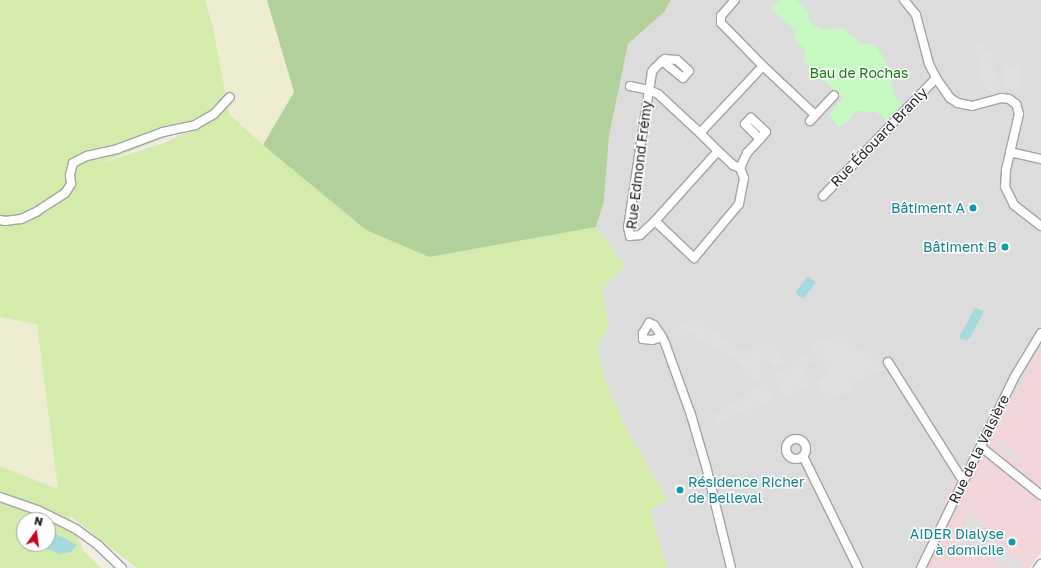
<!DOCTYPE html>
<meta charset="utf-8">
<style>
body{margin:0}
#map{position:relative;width:1041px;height:568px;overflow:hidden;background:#f0ebe5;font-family:"Golos Text",sans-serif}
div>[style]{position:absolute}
.residential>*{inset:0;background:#dddcdc}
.commercial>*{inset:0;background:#f1d5d8}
.farmland>*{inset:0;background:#efedd1}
.grass>*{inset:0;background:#d3ebab}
.forest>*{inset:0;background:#b1d09a}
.park>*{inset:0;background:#c6fac2}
.parking>*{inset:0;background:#dfdfdf}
.water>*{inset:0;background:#a5d9de;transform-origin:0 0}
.roads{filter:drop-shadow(1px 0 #a3a3a3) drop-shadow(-1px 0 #a3a3a3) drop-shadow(0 1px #a3a3a3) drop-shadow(0 -1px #a3a3a3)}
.minor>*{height:8px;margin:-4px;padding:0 4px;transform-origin:4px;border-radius:4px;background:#fff}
.minor>.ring{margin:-4px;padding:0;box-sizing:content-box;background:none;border:8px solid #fff;border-radius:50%}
.dots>*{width:11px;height:11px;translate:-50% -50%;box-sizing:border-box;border:2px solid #fff;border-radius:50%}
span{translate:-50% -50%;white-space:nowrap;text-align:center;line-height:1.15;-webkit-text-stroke:3px #fff;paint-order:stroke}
.park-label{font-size:14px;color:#12800a}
.street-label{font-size:14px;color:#1f1f1f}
.culture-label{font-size:14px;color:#0d838f}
.right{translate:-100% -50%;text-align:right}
.left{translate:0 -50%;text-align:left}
.north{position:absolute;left:16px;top:512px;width:40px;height:40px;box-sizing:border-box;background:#fff;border:1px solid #a5a5a5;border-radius:50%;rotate:14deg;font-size:11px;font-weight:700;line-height:16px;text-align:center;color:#1f1f1f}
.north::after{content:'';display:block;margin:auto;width:14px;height:18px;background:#ce001e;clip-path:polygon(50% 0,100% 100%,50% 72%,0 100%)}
</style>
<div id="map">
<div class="residential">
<div style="clip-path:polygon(671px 0,1041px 0,1041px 346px,1005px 413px,975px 473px,960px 467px,916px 568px,667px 568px,650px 509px,668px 501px,626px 428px,603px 376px,598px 345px,609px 327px,602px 290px,625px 266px,596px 227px,604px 201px,609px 136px,628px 44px,664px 12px)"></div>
</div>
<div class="commercial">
<div style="clip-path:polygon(1041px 346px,1041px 552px,1029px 568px,916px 568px,960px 467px,975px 473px,1005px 413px)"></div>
</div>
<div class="farmland">
<div style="clip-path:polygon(205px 0,267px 0,294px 92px,263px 145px,229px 114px,213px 27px)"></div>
<div style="clip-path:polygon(0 317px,37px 323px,58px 490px,0 466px)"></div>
</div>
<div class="grass">
<div style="clip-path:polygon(evenodd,0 0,205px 0,213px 27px,229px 114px,263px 145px,366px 230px,429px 257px,596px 227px,625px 266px,602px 290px,609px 327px,598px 345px,603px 376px,626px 428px,668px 501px,650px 509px,667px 568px,137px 568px,69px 515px,83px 550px,101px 568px,0 568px,0 466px,58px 489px,37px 324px,0 317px,0 0,219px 117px,164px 143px,92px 166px,219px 117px,0 0,24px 520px,48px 520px,48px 544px,24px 544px,24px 520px)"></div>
</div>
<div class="forest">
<div style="clip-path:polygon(267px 0,671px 0,664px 12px,628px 44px,609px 136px,604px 201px,596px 227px,429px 257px,366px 230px,263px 145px,294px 92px)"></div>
</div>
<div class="park">
<div style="clip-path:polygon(780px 0,796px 0,808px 11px,809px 21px,816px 27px,822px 30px,842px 28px,862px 44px,875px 45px,887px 63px,895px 97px,902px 104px,888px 121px,876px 112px,857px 111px,847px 122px,840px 127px,834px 121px,829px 115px,843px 98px,802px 60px,806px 51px,793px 37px,797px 32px,771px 9px)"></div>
</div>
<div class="parking">
<div style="clip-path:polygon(984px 43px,985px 52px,990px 52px,1000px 86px,1003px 86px,1005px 65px,1021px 67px,1018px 93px,1006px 90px,985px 94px,974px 45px)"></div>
<div style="clip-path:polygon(697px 318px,744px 353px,758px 342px,762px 346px,769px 340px,786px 361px,776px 368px,767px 358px,760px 363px,760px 382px,754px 382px,741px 372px,744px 367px,739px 363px,739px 361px,720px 349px,717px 352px,693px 334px,688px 333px,676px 339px,672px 329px)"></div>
<div style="clip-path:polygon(844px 335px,860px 350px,870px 353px,881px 363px,884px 370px,853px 384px,855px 389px,827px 401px,816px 382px,830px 371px,811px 349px,822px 339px)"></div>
<div style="clip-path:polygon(807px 352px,814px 361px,801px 370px,811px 383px,789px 399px,773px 377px)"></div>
<div style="clip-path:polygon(764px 382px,774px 397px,743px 418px,739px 412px,719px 425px,713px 416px)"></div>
<div style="clip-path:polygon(1000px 439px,1023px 460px,1018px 464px,996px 443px)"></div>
<div style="clip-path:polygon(970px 512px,986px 523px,981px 530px,1024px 564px,1021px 568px,1006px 568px,985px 554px,984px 556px,957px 536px,969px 520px,966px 518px)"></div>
</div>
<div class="water">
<div style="left:808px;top:276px;width:10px;height:21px;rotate:37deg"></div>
<div style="clip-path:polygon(975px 308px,983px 311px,983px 314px,969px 339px,967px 340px,961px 339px,959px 337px)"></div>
<div style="clip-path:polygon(48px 530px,77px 545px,71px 552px,59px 554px,45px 548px,40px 544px,48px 544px)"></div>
</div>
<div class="roads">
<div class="minor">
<div style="left:904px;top:0;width:19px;rotate:51deg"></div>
<div style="left:916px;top:15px;width:51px;rotate:75.1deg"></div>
<div style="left:929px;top:64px;width:16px;rotate:63deg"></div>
<div style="left:936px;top:78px;width:24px;rotate:55deg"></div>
<div style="left:950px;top:98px;width:9px;rotate:32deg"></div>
<div style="left:958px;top:103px;width:14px;rotate:12deg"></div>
<div style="left:972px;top:106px;width:31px;rotate:-15deg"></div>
<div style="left:1002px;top:98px;width:7px;rotate:8deg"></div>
<div style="left:1009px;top:99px;width:9px;rotate:36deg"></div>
<div style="left:1016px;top:104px;width:10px;rotate:73deg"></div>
<div style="left:1019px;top:114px;width:57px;rotate:103.1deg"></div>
<div style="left:1006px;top:170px;width:17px;rotate:93deg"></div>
<div style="left:1005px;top:187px;width:20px;rotate:63deg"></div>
<div style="left:1014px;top:205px;width:34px;rotate:38deg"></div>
<div style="left:662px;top:61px;width:27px;rotate:39deg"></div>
<div style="left:683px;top:78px;width:9px;rotate:-49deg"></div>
<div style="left:689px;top:71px;width:16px;rotate:-137deg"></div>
<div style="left:677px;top:60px;width:12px;rotate:-175deg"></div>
<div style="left:665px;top:59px;width:4px;rotate:146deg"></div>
<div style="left:662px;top:61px;width:11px;rotate:135deg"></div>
<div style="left:654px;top:69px;width:4px;rotate:124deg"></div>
<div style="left:652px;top:72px;width:18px;rotate:99deg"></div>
<div style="left:649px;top:90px;width:10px;rotate:24deg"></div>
<div style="left:658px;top:94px;width:57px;rotate:42.9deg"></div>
<div style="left:763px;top:66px;width:71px;rotate:43.3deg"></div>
<div style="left:630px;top:86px;width:19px;rotate:12deg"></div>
<div style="left:649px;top:90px;width:139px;rotate:98.7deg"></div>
<div style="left:628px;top:227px;width:9px;rotate:77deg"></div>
<div style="left:630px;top:236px;width:10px;rotate:-6deg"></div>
<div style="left:640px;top:235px;width:21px;rotate:-43deg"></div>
<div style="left:655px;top:221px;width:94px;rotate:-48deg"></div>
<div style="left:718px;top:151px;width:25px;rotate:-135deg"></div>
<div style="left:700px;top:133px;width:92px;rotate:-46.8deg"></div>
<div style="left:763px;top:66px;width:60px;rotate:-134.3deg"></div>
<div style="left:721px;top:23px;width:7px;rotate:-90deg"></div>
<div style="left:721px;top:16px;width:21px;rotate:-49deg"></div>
<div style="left:810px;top:121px;width:35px;rotate:-47deg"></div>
<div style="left:1010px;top:152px;width:32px;rotate:13deg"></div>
<div style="left:740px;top:168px;width:17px;rotate:-65deg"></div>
<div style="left:747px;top:153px;width:19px;rotate:-47deg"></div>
<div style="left:760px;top:139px;width:9px;rotate:-49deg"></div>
<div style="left:766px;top:132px;width:21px;rotate:-137deg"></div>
<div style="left:751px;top:118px;width:8px;rotate:135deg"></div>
<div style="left:745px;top:124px;width:21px;rotate:45deg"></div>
<div style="left:823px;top:196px;width:163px;rotate:-46.2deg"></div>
<div style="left:0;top:220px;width:5px;rotate:11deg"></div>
<div style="left:5px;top:221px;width:16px;rotate:-7deg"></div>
<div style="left:21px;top:219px;width:17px;rotate:-25deg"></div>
<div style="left:36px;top:212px;width:35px;rotate:-33deg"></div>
<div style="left:65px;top:193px;width:11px;rotate:-56deg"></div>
<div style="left:71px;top:184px;width:9px;rotate:-96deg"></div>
<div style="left:70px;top:175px;width:12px;rotate:-76deg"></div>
<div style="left:73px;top:163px;width:16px;rotate:-27deg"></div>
<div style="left:87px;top:156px;width:31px;rotate:-13deg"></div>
<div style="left:117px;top:149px;width:49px;rotate:-20.3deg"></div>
<div style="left:163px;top:132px;width:33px;rotate:-12deg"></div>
<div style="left:195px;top:125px;width:22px;rotate:-30deg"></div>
<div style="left:214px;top:114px;width:23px;rotate:-47deg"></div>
<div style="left:655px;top:221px;width:54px;rotate:43.5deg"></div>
<div style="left:694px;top:258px;width:70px;rotate:-50.2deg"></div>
<div style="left:739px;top:204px;width:26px;rotate:-79deg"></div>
<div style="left:744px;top:178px;width:11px;rotate:-112deg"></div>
<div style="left:740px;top:168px;width:8px;rotate:-157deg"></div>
<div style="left:733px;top:165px;width:21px;rotate:-137deg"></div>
<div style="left:662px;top:337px;width:10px;rotate:163deg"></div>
<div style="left:652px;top:340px;width:9px;rotate:-174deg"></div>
<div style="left:643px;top:339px;width:6px;rotate:-90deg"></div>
<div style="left:643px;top:333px;width:12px;rotate:-59deg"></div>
<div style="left:649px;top:323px;width:5px;rotate:22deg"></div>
<div style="left:654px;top:325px;width:14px;rotate:56deg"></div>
<div style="left:662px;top:337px;width:7px;rotate:63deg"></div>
<div style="left:665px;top:343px;width:77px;rotate:70.1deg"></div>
<div style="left:691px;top:415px;width:53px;rotate:73.6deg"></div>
<div style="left:706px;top:466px;width:105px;rotate:76.2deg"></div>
<div style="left:888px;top:362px;width:142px;rotate:57.7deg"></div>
<div class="ring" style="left:786px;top:439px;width:12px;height:12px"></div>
<div style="left:981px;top:447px;width:77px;rotate:38.7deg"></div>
<div style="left:803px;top:456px;width:125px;rotate:63.8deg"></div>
<div style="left:0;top:497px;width:42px;rotate:19.3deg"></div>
<div style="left:40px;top:511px;width:40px;rotate:26.6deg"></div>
<div style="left:76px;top:529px;width:27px;rotate:36deg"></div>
<div style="left:98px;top:545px;width:33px;rotate:44deg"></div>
<div style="left:921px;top:568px;width:214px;rotate:-63.9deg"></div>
<div style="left:1015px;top:376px;width:50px;rotate:-58.8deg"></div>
<div style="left:1038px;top:568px;width:5px;rotate:-53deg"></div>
</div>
</div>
<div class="dots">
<div style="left:973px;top:208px;background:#0f9aa8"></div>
<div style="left:1005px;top:247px;background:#0f9aa8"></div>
<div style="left:680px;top:490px;background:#0f9aa8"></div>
<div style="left:1012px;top:542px;background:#0f9aa8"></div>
</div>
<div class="park-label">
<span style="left:859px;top:73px">Bau de Rochas</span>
</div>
<div class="street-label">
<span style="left:879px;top:137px;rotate:-46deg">Rue Édouard Branly</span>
<span style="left:639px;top:165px;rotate:-83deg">Rue Edmond Frémy</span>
<span style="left:979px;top:449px;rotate:-64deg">Rue de la Valsière</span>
</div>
<div class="culture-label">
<span class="right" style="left:965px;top:208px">Bâtiment A</span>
<span class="right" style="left:997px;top:247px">Bâtiment B</span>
<span class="left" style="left:688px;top:490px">Résidence Richer<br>de Belleval</span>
<span class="right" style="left:1004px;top:542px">AIDER Dialyse<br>à domicile</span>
</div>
<div class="north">N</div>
</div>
